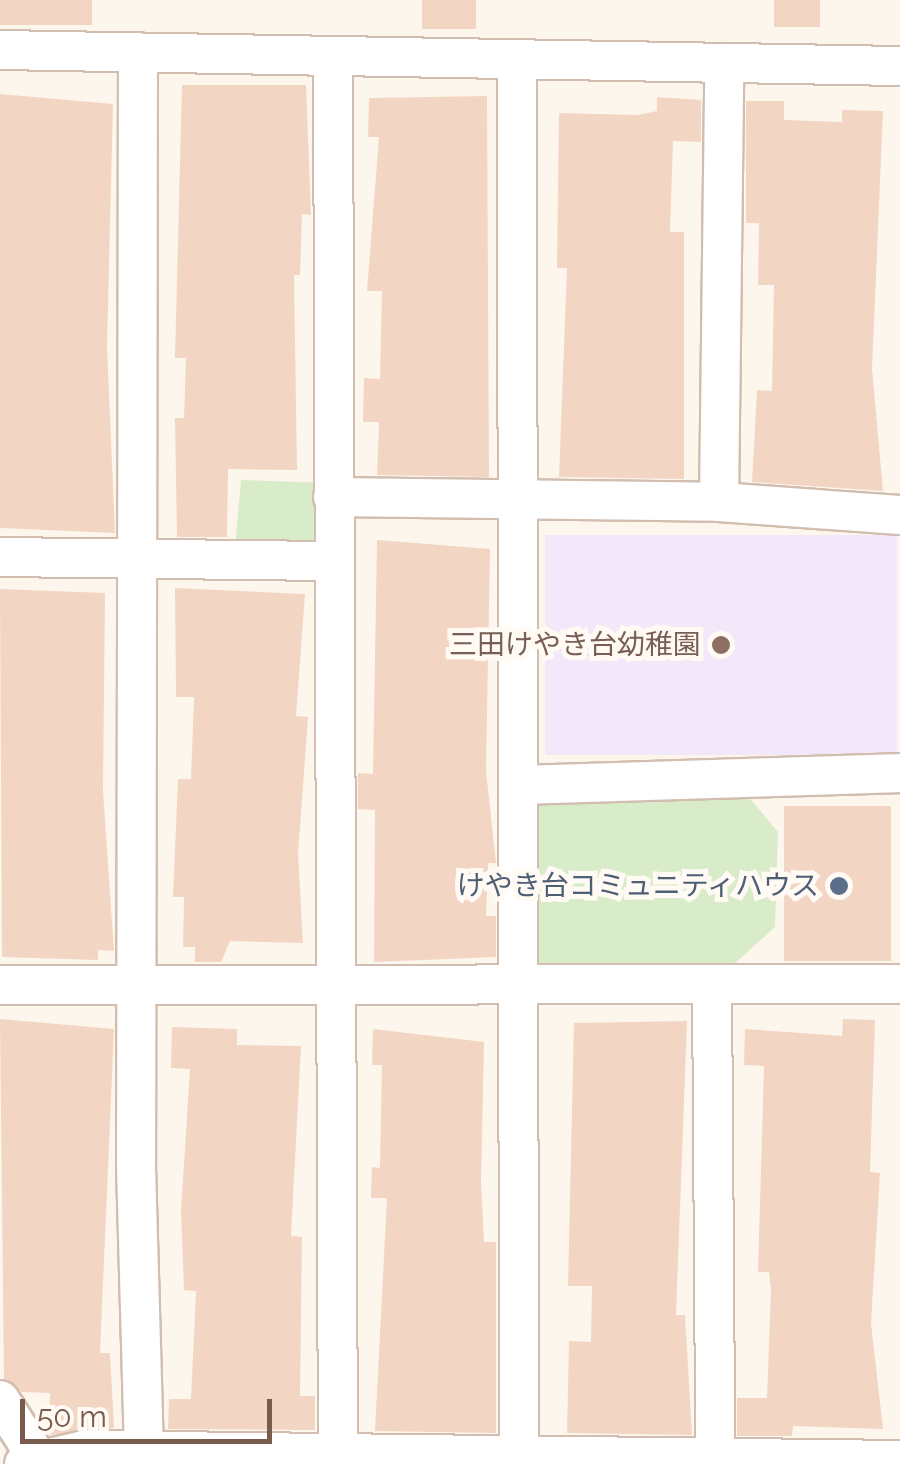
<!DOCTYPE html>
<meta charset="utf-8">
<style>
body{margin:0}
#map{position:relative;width:900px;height:1464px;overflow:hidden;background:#fdf6ec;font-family:Raleway,"Noto Sans JP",sans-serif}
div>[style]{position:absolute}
.education>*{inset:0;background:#f3e8fa;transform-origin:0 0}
.green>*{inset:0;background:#d8ecc9}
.building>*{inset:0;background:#f3d5c3;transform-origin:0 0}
.roads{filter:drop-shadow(2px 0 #d1beb0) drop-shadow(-2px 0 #d1beb0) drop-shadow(0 2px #d1beb0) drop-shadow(0 -2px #d1beb0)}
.minor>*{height:38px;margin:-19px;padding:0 19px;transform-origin:19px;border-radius:19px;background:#fff}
.dots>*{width:28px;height:28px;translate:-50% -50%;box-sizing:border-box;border:5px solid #fffaf3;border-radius:50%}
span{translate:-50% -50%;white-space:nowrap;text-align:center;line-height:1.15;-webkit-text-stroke:10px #fffaf3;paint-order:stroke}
.education-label{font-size:28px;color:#785e54}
.right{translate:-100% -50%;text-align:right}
.service-label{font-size:28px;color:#4e5e75}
.scale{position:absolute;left:20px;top:1399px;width:252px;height:45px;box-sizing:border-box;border:5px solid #7a5c4d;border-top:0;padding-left:12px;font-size:30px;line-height:35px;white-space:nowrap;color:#7a5c4d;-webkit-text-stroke:8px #fffaf3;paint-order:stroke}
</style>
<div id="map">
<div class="education">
<div style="left:545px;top:535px;width:352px;height:220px"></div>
</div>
<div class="green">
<div style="clip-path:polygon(241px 480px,333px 483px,333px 541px,234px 560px)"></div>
<div style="clip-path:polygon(736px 782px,778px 832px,775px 927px,712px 984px,523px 985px,524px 785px)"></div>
</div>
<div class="building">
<div style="left:0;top:0;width:92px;height:25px"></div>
<div style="left:422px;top:0;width:54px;height:29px"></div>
<div style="left:774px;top:0;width:46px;height:27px"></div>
<div style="clip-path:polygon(182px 85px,306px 85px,311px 215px,302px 214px,300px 275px,294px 275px,297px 470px,228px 469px,227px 537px,177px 537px,175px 418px,184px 418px,186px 358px,175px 358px)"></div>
<div style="clip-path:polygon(0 94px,113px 104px,107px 347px,115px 533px,0 528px)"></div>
<div style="clip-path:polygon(487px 96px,489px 477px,377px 475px,379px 422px,363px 422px,364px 378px,380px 379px,382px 291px,367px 291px,379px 137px,368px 137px,369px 98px)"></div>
<div style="clip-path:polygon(657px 97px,701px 100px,701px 142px,673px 141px,670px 232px,684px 232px,684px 479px,559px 477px,567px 268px,557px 268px,559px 113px,638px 115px,657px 111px)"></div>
<div style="clip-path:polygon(746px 101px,784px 101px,784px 120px,842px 122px,842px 110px,883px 111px,872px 369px,883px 491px,752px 482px,757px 390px,772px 391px,774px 285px,758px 285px,759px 223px,746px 223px)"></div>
<div style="clip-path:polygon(377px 540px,490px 549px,486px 771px,496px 863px,488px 863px,486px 916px,496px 916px,496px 957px,374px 962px,375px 810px,358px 809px,358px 773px,373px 774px)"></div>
<div style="clip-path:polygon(175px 588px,305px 594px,296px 716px,308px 717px,298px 854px,303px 943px,230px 941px,221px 962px,195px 962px,195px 947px,183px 947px,184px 897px,173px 897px,178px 779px,191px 779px,194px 697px,176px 697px)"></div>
<div style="clip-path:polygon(0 589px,105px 593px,103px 791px,114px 951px,98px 950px,98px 960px,2px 957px)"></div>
<div style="left:891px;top:806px;width:155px;height:107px;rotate:90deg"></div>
<div style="clip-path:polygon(0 1019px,114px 1029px,100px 1353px,110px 1353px,114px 1428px,49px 1435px,50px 1393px,22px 1392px,4px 1379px)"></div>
<div style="clip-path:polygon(843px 1019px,875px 1020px,870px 1172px,880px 1173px,871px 1323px,883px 1429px,793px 1426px,792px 1436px,737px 1436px,737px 1398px,767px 1398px,771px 1289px,769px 1272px,758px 1272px,764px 1066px,744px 1065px,745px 1029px,842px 1036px)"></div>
<div style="clip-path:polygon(687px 1021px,676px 1315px,685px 1315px,692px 1435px,567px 1433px,569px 1341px,591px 1342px,592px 1286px,568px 1286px,574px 1023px)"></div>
<div style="clip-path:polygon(172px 1027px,237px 1029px,237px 1045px,301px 1046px,291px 1236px,302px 1237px,300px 1396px,315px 1396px,315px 1430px,168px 1429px,169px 1399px,191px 1399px,196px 1291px,184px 1290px,181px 1210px,190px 1069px,171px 1068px)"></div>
<div style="clip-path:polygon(373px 1029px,484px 1042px,481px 1183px,484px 1242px,496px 1242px,496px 1433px,375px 1431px,387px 1198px,371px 1198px,372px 1167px,380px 1168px,382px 1065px,372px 1065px)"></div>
</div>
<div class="roads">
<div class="minor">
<div style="left:0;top:50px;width:900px;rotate:1.02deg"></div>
<div style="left:138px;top:52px;width:1114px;rotate:90.1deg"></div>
<div style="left:136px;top:1166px;width:285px;rotate:88.4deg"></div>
<div style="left:333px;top:56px;width:1408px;rotate:89.8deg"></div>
<div style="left:517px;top:59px;width:1405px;rotate:89.92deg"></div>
<div style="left:333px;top:497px;width:386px;rotate:0.7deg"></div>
<div style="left:719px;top:502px;width:181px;rotate:4.1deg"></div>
<div style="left:719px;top:502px;width:439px;rotate:-89.3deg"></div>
<div style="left:0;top:557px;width:333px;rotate:0.7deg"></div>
<div style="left:524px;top:785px;width:376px;rotate:-1.8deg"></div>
<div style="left:712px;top:984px;width:480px;rotate:89.6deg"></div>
<div style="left:0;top:985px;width:900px;rotate:-0.06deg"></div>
<div style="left:0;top:1400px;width:67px;rotate:57.3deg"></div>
<div style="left:24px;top:1464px;width:62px;rotate:-13.1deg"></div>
<div style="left:84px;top:1450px;width:816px;rotate:0.7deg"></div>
</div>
</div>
<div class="dots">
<div style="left:721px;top:645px;background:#8d6e63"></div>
<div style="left:839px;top:886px;background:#5c6f8a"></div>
</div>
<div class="education-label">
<span class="right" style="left:701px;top:645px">三田けやき台幼稚園</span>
</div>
<div class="service-label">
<span class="right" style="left:819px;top:886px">けやき台コミュニティハウス</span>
</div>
<div class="scale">50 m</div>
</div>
